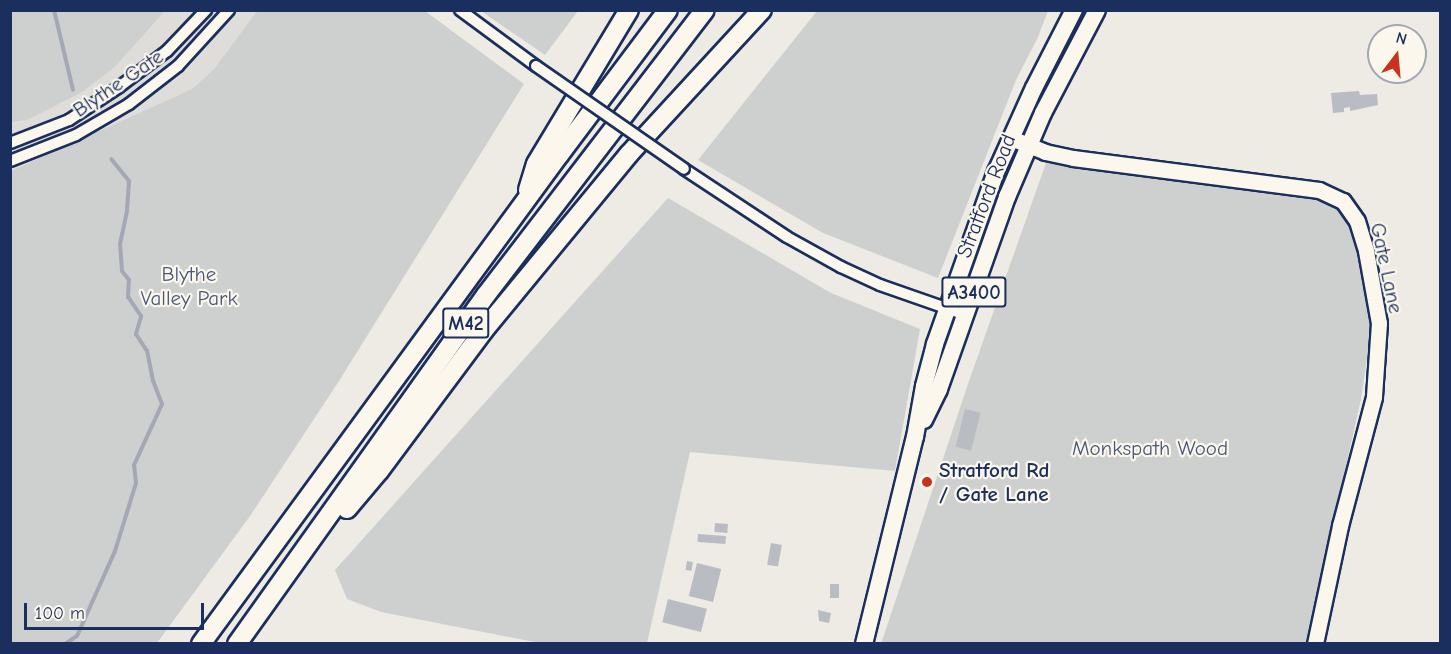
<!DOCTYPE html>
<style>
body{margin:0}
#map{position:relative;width:1451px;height:654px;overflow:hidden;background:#eeebe4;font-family:"Comic Neue",sans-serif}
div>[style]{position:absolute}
.built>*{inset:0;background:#deddda}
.green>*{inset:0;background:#cecfcf}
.stream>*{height:4px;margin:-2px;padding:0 2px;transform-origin:2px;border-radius:2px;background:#a3a8b4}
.building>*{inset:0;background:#b9bcc3;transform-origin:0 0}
.roads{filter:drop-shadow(2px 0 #1b2f5e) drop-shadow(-2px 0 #1b2f5e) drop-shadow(0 2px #1b2f5e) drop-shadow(0 -2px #1b2f5e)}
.street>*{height:10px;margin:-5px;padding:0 5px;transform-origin:5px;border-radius:5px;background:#fbf7ec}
.secondary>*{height:15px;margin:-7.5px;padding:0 7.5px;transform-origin:7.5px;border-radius:7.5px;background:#fbf7ec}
.primary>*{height:16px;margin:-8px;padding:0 8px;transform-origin:8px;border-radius:8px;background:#fbf7ec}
.highway>*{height:18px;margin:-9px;padding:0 9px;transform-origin:9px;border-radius:9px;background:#fbf7ec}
.bridges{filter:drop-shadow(2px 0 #1b2f5e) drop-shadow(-2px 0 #1b2f5e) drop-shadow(0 2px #1b2f5e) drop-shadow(0 -2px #1b2f5e)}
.street-bridge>*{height:10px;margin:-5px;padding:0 5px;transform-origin:5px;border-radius:5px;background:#fbf7ec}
.dots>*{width:16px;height:16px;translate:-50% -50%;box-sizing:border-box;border:3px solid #fbf7ec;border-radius:50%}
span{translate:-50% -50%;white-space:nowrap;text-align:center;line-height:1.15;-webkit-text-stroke:4.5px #fbf7ec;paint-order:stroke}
.shield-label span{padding:2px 4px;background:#fbf7ec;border:2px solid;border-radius:4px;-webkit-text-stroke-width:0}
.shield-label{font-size:20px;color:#1b2f5e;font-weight:700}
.street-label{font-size:21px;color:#1b2f5e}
.park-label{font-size:21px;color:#48577a}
.poi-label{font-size:21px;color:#1b2f5e;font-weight:700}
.left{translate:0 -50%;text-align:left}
.frame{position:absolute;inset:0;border:12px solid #1b2f5e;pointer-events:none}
.north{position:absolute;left:1367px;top:24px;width:60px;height:60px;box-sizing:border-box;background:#fbf7ec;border:2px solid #a1a7b3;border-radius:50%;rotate:16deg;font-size:16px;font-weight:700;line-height:24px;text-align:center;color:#1b2f5e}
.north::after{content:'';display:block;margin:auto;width:21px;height:27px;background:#c8321e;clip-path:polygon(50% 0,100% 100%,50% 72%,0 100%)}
.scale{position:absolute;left:24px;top:603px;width:180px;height:27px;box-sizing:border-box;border:3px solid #1b2f5e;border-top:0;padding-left:8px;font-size:18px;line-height:21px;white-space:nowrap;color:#1b2f5e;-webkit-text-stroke:4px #fbf7ec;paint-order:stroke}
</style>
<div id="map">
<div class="built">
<div style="clip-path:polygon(165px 11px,257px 11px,214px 69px,192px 89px,11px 171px,10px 122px,27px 120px,115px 67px)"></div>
</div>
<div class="green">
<div style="clip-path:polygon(10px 11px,11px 10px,165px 11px,115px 67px,82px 92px,27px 120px,11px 122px)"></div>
<div style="clip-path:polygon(257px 11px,425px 11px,524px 84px,339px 381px,250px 516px,157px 643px,11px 643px,11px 171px,192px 89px,214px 69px)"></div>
<div style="clip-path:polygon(481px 11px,578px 11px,545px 55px)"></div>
<div style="clip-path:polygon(817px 11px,1048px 11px,1038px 37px,1016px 80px,938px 278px,823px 233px,698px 160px)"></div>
<div style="clip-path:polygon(1046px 163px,1265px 190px,1339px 205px,1357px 238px,1372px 322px,1361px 399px,1306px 643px,881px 644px,968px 384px)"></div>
<div style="clip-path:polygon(668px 198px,831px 293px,920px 329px,895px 471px,690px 452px,647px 643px,540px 643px,381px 612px,347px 599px,335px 570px)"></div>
</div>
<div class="stream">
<div style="left:54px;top:10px;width:82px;rotate:76.6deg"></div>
<div style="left:65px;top:644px;width:14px;rotate:-34deg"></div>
<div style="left:77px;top:636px;width:93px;rotate:-65.9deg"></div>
<div style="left:115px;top:551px;width:71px;rotate:-72.8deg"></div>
<div style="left:136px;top:483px;width:18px;rotate:-96deg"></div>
<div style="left:134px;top:465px;width:67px;rotate:-65.3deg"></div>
<div style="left:162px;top:404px;width:25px;rotate:-111deg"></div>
<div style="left:153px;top:381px;width:31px;rotate:-101deg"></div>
<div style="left:147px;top:351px;width:20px;rotate:-123deg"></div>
<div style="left:136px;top:334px;width:19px;rotate:-74deg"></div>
<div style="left:141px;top:316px;width:23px;rotate:-124deg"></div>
<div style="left:128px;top:297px;width:17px;rotate:-87deg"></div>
<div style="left:129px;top:280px;width:11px;rotate:-128deg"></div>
<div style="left:122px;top:271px;width:27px;rotate:-94deg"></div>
<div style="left:120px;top:244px;width:35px;rotate:-78deg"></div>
<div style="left:127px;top:210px;width:29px;rotate:-86deg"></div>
<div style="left:129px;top:181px;width:28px;rotate:-129deg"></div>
</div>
<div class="building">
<div style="clip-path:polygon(1359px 91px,1360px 95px,1377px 94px,1378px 105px,1350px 111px,1350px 107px,1344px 108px,1344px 112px,1333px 113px,1331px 93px)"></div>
<div style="left:965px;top:409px;width:16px;height:39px;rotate:14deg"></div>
<div style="left:715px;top:523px;width:13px;height:9px;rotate:4deg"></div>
<div style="left:698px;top:534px;width:28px;height:8px;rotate:4deg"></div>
<div style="left:771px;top:543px;width:11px;height:22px;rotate:10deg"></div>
<div style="left:687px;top:561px;width:6px;height:9px;rotate:9deg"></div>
<div style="left:697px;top:563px;width:25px;height:34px;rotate:14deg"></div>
<div style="left:830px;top:584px;width:9px;height:14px"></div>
<div style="left:668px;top:599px;width:40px;height:24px;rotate:14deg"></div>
<div style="clip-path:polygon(818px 610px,831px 613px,829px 623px,819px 621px)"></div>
</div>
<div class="roads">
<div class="street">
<div style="left:460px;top:10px;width:94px;rotate:36.4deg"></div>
<div style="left:10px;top:143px;width:63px;rotate:-21.3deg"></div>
<div style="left:69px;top:120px;width:60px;rotate:-33.4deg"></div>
<div style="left:119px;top:87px;width:60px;rotate:-36.9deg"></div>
<div style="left:167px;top:51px;width:57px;rotate:-46.4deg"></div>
<div style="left:10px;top:161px;width:71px;rotate:-21.5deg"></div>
<div style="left:76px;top:135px;width:61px;rotate:-30.3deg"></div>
<div style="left:129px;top:104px;width:62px;rotate:-37.8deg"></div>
<div style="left:178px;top:66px;width:76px;rotate:-47.7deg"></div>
<div style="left:684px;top:169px;width:123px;rotate:33.4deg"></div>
<div style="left:787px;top:237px;width:62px;rotate:29.1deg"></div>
<div style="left:841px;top:267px;width:43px;rotate:24.8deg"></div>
<div style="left:880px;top:285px;width:91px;rotate:19.2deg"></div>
</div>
<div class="secondary">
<div style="left:1011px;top:138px;width:37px;rotate:22deg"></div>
<div style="left:1045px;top:152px;width:29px;rotate:12deg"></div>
<div style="left:1073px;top:158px;width:248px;rotate:7.4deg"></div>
<div style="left:1319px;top:190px;width:26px;rotate:25deg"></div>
<div style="left:1343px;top:201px;width:24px;rotate:55deg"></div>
<div style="left:1357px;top:221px;width:31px;rotate:73deg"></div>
<div style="left:1366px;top:251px;width:73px;rotate:79.8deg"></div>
<div style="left:1379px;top:323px;width:74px;rotate:93.9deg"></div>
<div style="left:1374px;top:397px;width:133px;rotate:104.8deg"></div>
<div style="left:1340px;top:526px;width:121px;rotate:102deg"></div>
</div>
<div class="primary">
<div style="left:924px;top:420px;width:34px;rotate:-64deg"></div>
<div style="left:939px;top:389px;width:204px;rotate:-70.5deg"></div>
<div style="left:1007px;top:197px;width:91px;rotate:-66.8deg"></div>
<div style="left:1043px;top:113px;width:116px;rotate:-62.3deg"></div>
<div style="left:864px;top:644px;width:213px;rotate:-76.2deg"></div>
<div style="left:915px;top:437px;width:52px;rotate:-80deg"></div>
<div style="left:924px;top:386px;width:43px;rotate:-75.3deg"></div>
<div style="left:935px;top:344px;width:182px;rotate:-70.5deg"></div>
<div style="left:996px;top:172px;width:92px;rotate:-65.7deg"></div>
<div style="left:1034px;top:88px;width:88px;rotate:-62.9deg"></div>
</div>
<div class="highway">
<div style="left:528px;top:190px;width:27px;rotate:-73deg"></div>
<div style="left:536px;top:164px;width:180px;rotate:-58.9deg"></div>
<div style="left:347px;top:509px;width:50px;rotate:-49.9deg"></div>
<div style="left:379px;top:471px;width:176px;rotate:-53.3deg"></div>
<div style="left:484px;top:330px;width:228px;rotate:-50.5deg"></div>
<div style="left:629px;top:154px;width:196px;rotate:-47.3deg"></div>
<div style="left:201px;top:644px;width:606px;rotate:-53.79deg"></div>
<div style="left:559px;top:155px;width:181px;rotate:-53.1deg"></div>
<div style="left:237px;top:644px;width:429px;rotate:-54.5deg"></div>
<div style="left:486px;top:295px;width:359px;rotate:-52.5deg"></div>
</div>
</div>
<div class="bridges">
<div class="street-bridge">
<div style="left:536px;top:66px;width:180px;rotate:34.8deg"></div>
</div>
</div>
<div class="dots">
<div style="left:927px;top:482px;background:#c8321e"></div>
</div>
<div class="shield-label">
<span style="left:974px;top:292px">A3400</span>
<span style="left:466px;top:323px">M42</span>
</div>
<div class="street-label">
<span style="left:118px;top:83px;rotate:-34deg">Blythe Gate</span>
<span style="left:986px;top:196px;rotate:-69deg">Stratford Road</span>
<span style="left:1387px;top:268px;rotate:78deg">Gate Lane</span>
</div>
<div class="park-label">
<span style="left:189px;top:286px">Blythe<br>Valley Park</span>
<span style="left:1150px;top:448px">Monkspath Wood</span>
</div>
<div class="poi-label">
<span class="left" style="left:939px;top:482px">Stratford Rd<br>/ Gate Lane</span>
</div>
<div class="frame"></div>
<div class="north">N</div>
<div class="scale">100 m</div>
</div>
